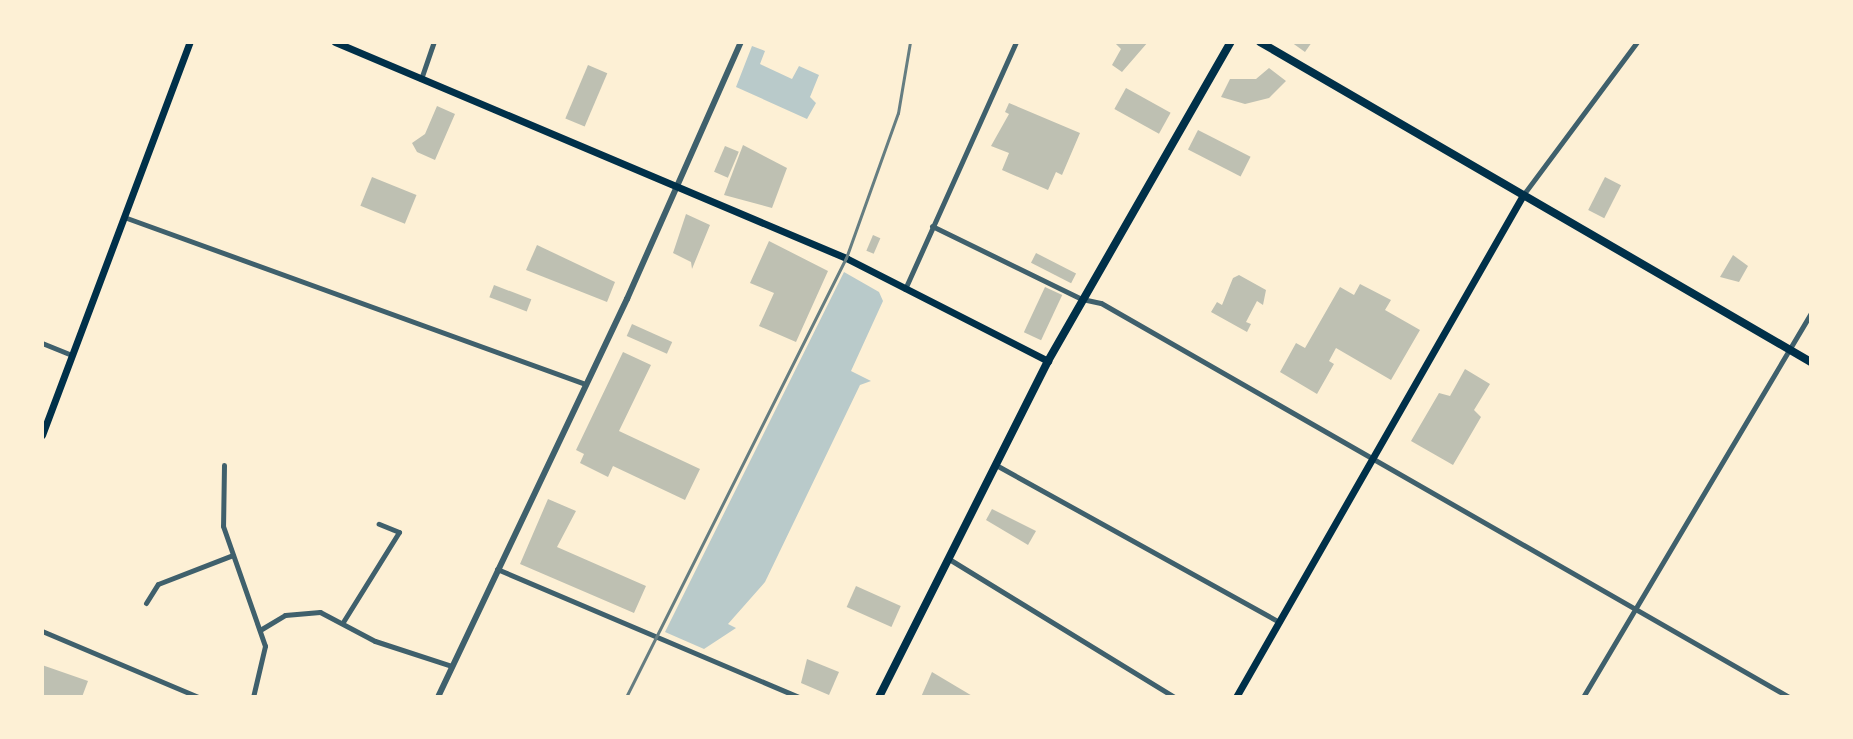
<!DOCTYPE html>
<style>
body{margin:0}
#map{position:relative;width:1853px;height:739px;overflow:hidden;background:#fdf0d5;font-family:"Varela Round",sans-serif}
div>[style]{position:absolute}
.green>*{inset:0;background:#b9caca}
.building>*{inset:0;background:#bec0b2;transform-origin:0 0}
.minor>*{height:5px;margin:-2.5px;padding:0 2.5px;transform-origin:2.5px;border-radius:2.5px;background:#3f606c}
.tertiary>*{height:6px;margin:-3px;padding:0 3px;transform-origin:3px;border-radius:3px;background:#3f606c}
.secondary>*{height:7px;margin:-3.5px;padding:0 3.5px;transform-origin:3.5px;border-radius:3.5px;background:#003049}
.primary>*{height:8px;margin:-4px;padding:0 4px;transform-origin:4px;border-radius:4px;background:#003049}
.rail>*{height:3px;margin:-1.5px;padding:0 1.5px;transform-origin:1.5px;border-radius:1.5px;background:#657d81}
span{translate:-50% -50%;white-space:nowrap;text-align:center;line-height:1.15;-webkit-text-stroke:6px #fdf0d5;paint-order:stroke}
.frame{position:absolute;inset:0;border:44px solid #fdf0d5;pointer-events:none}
</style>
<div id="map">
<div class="green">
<div style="clip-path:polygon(752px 46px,765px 51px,760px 64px,792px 79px,799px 66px,819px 75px,810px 97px,816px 103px,807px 119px,736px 87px)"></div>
<div style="clip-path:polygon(844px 272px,879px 292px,883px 301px,851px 371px,871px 381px,860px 385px,765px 582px,728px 624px,736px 628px,704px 649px,665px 632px)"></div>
</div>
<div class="building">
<div style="clip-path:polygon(1114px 42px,1148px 42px,1122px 72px,1112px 65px,1121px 49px)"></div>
<div style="clip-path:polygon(1291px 42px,1312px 42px,1305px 52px)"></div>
<div style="left:588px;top:65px;width:21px;height:58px;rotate:23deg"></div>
<div style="clip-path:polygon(1269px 68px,1286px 81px,1269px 98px,1245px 104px,1221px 97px,1230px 79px,1256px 79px)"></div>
<div style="left:1126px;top:88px;width:51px;height:24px;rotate:29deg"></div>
<div style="clip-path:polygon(1009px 103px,1080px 133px,1062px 175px,1056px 172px,1048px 190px,1002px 170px,1009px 153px,991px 146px,1009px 114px,1005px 112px)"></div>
<div style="clip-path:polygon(437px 106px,455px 114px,435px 160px,417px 152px,412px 143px,425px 134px)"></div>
<div style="left:1198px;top:130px;width:59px;height:22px;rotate:27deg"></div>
<div style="clip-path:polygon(743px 145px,787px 168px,772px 208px,724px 195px)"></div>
<div style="left:725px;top:146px;width:15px;height:28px;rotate:23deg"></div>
<div style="left:372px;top:177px;width:48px;height:31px;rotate:22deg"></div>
<div style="left:1605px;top:177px;width:18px;height:37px;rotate:27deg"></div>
<div style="clip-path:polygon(686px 214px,710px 225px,692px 269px,691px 262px,673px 253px)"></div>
<div style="left:873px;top:235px;width:8px;height:17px;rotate:23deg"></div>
<div style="clip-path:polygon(769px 241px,828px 271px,796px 342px,759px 326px,774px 293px,750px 283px)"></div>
<div style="clip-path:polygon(537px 245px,615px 282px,607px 302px,526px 270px)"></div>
<div style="left:1036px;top:253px;width:45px;height:11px;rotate:27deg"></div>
<div style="clip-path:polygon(1733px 255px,1748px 266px,1739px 282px,1720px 277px)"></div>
<div style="clip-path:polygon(1239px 275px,1266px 290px,1263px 305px,1257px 301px,1246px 322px,1251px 324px,1247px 332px,1211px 312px,1217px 302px,1222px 305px,1233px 278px)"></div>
<div style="clip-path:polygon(1360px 284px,1391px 300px,1385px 310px,1420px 330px,1391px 380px,1336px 348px,1329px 361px,1334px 364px,1317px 394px,1280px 372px,1296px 343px,1305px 348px,1340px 287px,1354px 295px)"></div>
<div style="left:494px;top:285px;width:40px;height:13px;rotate:21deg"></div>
<div style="left:1045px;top:287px;width:19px;height:50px;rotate:25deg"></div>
<div style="left:632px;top:324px;width:44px;height:13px;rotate:24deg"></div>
<div style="clip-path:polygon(623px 352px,651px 365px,619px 431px,700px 469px,685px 500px,613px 466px,608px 477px,580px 463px,584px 454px,576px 450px)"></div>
<div style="clip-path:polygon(1465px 369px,1490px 384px,1474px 410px,1481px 417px,1453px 465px,1411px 441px,1439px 393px,1450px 396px)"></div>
<div style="clip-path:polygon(548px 499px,576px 511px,557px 547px,646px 586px,634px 613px,520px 564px)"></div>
<div style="clip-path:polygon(992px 509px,1036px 531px,1028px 545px,986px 520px)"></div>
<div style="left:856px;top:586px;width:49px;height:23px;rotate:24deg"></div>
<div style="clip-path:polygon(807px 659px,839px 672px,829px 695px,801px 683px)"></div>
<div style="clip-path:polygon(42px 665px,88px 681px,82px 697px,42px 697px)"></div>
<div style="clip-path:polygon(932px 672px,974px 697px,921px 697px)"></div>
</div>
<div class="minor">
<div style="left:421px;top:79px;width:39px;rotate:-71deg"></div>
<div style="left:1523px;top:195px;width:191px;rotate:-53.3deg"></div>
<div style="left:124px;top:217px;width:491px;rotate:19.9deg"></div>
<div style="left:932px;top:226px;width:167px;rotate:26deg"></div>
<div style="left:1082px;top:299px;width:19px;rotate:12deg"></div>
<div style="left:1101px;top:303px;width:793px;rotate:29.8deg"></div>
<div style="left:905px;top:289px;width:271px;rotate:-65.8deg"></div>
<div style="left:42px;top:343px;width:32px;rotate:22deg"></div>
<div style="left:224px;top:465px;width:61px;rotate:90.9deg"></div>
<div style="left:223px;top:526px;width:127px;rotate:70.7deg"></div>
<div style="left:265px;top:646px;width:52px;rotate:103.2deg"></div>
<div style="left:996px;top:465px;width:324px;rotate:29deg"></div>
<div style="left:949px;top:559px;width:264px;rotate:31.5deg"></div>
<div style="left:497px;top:569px;width:328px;rotate:23deg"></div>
<div style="left:146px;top:603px;width:22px;rotate:-58deg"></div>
<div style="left:158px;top:584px;width:80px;rotate:-21.1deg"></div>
<div style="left:343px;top:622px;width:106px;rotate:-58.1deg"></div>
<div style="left:399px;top:532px;width:22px;rotate:-158deg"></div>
<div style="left:260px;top:630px;width:29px;rotate:-31deg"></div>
<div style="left:285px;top:615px;width:35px;rotate:-5deg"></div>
<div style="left:320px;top:612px;width:62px;rotate:27.8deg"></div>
<div style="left:375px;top:641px;width:81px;rotate:18deg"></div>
<div style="left:42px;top:631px;width:169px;rotate:22.9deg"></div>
<div style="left:1583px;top:697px;width:447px;rotate:-59.3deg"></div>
</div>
<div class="tertiary">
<div style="left:438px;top:697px;width:441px;rotate:-64.6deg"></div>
<div style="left:627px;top:299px;width:281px;rotate:-66.1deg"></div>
</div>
<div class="secondary">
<div style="left:335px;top:42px;width:555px;rotate:22.91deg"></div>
<div style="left:846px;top:258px;width:227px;rotate:27deg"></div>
<div style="left:42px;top:435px;width:420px;rotate:-69.4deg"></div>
<div style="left:1236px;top:697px;width:578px;rotate:-60.24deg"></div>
</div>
<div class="primary">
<div style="left:1260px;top:42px;width:637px;rotate:30.15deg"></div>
<div style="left:879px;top:697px;width:376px;rotate:-63.3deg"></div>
<div style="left:1048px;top:361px;width:368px;rotate:-60.2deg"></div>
</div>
<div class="rail">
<div style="left:626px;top:697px;width:491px;rotate:-63.4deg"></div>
<div style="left:846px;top:258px;width:154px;rotate:-70.3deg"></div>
<div style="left:898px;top:113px;width:72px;rotate:-80.4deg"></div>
</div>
<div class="frame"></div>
</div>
